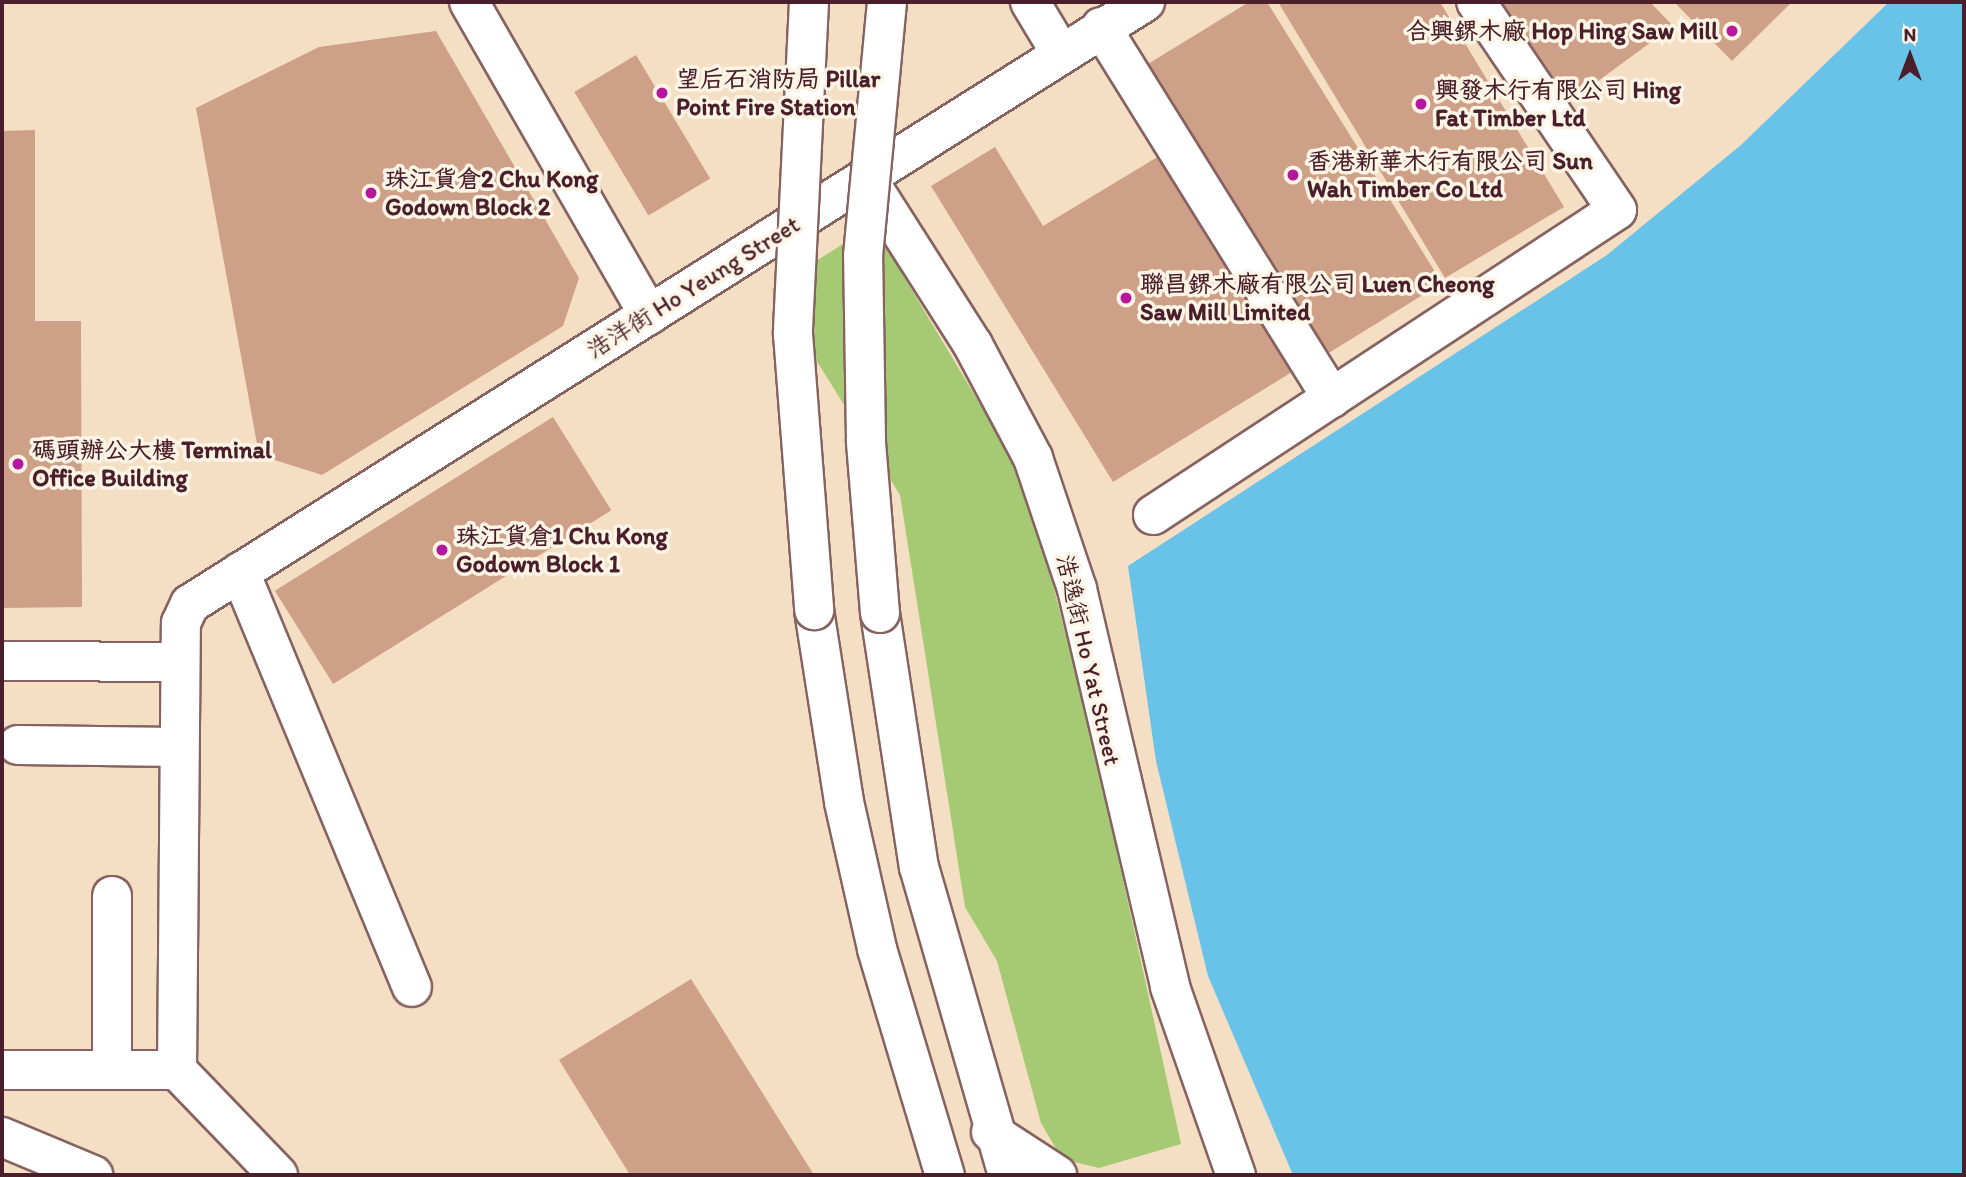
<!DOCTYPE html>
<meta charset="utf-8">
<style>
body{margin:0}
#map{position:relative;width:1966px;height:1177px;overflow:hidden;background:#f5dfc4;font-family:Itim,"LXGW WenKai TC",sans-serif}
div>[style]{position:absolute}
.green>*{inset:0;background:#a6ca73}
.water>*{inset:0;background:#69c2e7}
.building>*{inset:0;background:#cfa088;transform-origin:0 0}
.roads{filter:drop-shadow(2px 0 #866261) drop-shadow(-2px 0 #866261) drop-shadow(0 2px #866261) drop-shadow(0 -2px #866261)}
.minor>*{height:38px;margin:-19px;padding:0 19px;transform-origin:19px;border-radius:19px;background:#fff}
.highway>*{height:38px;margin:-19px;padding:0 19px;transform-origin:19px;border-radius:19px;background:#fff}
.bridges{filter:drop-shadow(2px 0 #866261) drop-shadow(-2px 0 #866261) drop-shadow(0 2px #866261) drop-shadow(0 -2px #866261)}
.highway-bridge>*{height:38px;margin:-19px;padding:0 19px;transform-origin:19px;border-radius:19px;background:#fff}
.dots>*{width:19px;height:19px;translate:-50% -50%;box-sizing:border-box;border:4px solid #fcf5e5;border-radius:50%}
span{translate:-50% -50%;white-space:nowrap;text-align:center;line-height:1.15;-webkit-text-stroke:7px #fcf5e5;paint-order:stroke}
.poi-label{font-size:24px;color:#4a1f2b;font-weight:700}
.right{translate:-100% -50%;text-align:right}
.left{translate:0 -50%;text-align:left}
.street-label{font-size:24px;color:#4a1f2b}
.frame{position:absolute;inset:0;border:4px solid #4a1f2b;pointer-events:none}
.north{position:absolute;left:1875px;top:21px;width:70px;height:70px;-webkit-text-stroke:5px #fcf5e5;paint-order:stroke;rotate:0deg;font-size:19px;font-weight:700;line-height:28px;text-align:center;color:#4a1f2b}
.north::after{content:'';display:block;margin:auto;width:24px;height:32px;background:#4a1f2b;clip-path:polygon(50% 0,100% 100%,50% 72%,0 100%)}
</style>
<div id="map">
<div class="green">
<div style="clip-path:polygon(873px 225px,1008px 451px,1038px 526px,1092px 738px,1181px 1144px,1099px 1168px,1062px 1159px,1041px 1123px,997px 961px,965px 907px,900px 495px,772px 289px)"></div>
</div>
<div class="water">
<div style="clip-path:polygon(1889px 2px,1964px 2px,1964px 1175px,1293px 1175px,1208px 976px,1156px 761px,1128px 566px,1607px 255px,1741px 145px)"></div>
</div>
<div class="building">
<div style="clip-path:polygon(1249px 2px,1267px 2px,1442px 283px,1324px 356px,1143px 67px)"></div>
<div style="clip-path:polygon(1278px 2px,1440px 2px,1564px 207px,1445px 278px)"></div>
<div style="clip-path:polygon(1482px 2px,1650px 2px,1673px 26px,1560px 109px)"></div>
<div style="clip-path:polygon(1674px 2px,1792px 2px,1732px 61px)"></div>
<div style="clip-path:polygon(436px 31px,579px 278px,563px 326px,322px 475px,259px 455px,196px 108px,319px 47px)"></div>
<div style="left:636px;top:55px;width:144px;height:72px;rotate:59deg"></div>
<div style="clip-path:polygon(35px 130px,35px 321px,81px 321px,82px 607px,2px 608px,2px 131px)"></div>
<div style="clip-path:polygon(995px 147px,1043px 226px,1164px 153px,1297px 369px,1113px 482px,931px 186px)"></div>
<div style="left:553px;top:417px;width:110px;height:328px;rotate:58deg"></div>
<div style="clip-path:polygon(691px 979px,814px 1175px,630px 1175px,559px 1060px)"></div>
</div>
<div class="roads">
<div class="minor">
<div style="left:469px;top:2px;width:361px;rotate:60.1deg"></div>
<div style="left:1030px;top:2px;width:58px;rotate:59deg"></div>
<div style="left:1101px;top:27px;width:437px;rotate:58.1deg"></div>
<div style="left:866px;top:177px;width:199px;rotate:57.5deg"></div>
<div style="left:973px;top:345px;width:128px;rotate:62deg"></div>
<div style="left:1033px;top:458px;width:138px;rotate:71.4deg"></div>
<div style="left:1077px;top:589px;width:409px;rotate:76.8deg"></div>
<div style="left:1170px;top:987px;width:199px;rotate:70.7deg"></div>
<div style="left:1153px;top:515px;width:555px;rotate:-33.32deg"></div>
<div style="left:1617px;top:210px;width:251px;rotate:-124.1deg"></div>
<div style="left:240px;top:572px;width:449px;rotate:67.5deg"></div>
<div style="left:2px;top:661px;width:178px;rotate:0.3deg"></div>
<div style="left:18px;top:745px;width:161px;rotate:0.7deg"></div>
<div style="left:112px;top:896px;width:174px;rotate:90deg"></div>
<div style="left:2px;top:1070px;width:175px"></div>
<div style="left:991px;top:1132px;width:79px;rotate:33.1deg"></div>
<div style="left:2px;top:1137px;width:99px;rotate:22.7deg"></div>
<div style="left:278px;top:1175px;width:146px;rotate:-133.9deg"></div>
<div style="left:177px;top:1070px;width:447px;rotate:-89.5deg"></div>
<div style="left:181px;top:623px;width:21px;rotate:-65deg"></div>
<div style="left:190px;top:604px;width:1129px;rotate:-32.23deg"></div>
</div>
<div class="highway">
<div style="left:814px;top:610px;width:194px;rotate:81.1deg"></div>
<div style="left:844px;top:802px;width:151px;rotate:77.3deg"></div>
<div style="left:877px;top:949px;width:236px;rotate:73.3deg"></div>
<div style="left:880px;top:613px;width:257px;rotate:81.3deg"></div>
<div style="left:919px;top:867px;width:321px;rotate:73.9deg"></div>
</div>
</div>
<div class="bridges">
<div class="highway-bridge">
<div style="left:809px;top:2px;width:332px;rotate:92.8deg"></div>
<div style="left:793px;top:334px;width:277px;rotate:85.6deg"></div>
<div style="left:880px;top:613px;width:173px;rotate:-94.7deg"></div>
<div style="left:866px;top:441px;width:185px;rotate:-90.9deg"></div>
<div style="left:863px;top:256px;width:255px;rotate:-84.6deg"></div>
</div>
</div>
<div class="dots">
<div style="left:1732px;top:31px;background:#b5179e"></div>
<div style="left:662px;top:93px;background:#b5179e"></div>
<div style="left:1421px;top:104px;background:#b5179e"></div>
<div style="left:1293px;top:175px;background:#b5179e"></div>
<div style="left:371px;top:193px;background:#b5179e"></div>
<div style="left:1126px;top:298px;background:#b5179e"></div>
<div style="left:18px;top:464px;background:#b5179e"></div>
<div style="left:442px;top:550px;background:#b5179e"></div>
</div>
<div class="poi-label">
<span class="right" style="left:1718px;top:31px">合興鎅木廠 Hop Hing Saw Mill</span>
<span class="left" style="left:676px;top:93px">望后石消防局 Pillar<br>Point Fire Station</span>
<span class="left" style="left:1435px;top:104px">興發木行有限公司 Hing<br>Fat Timber Ltd</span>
<span class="left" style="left:1307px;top:175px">香港新華木行有限公司 Sun<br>Wah Timber Co Ltd</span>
<span class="left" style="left:385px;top:193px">珠江貨倉2 Chu Kong<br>Godown Block 2</span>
<span class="left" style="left:1140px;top:298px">聯昌鎅木廠有限公司 Luen Cheong<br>Saw Mill Limited</span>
<span class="left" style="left:32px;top:464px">碼頭辦公大樓 Terminal<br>Office Building</span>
<span class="left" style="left:456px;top:550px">珠江貨倉1 Chu Kong<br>Godown Block 1</span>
</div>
<div class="street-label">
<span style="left:693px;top:287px;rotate:-32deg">浩洋街 Ho Yeung Street</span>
<span style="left:1089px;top:660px;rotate:77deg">浩逸街 Ho Yat Street</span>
</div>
<div class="frame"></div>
<div class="north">N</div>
</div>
